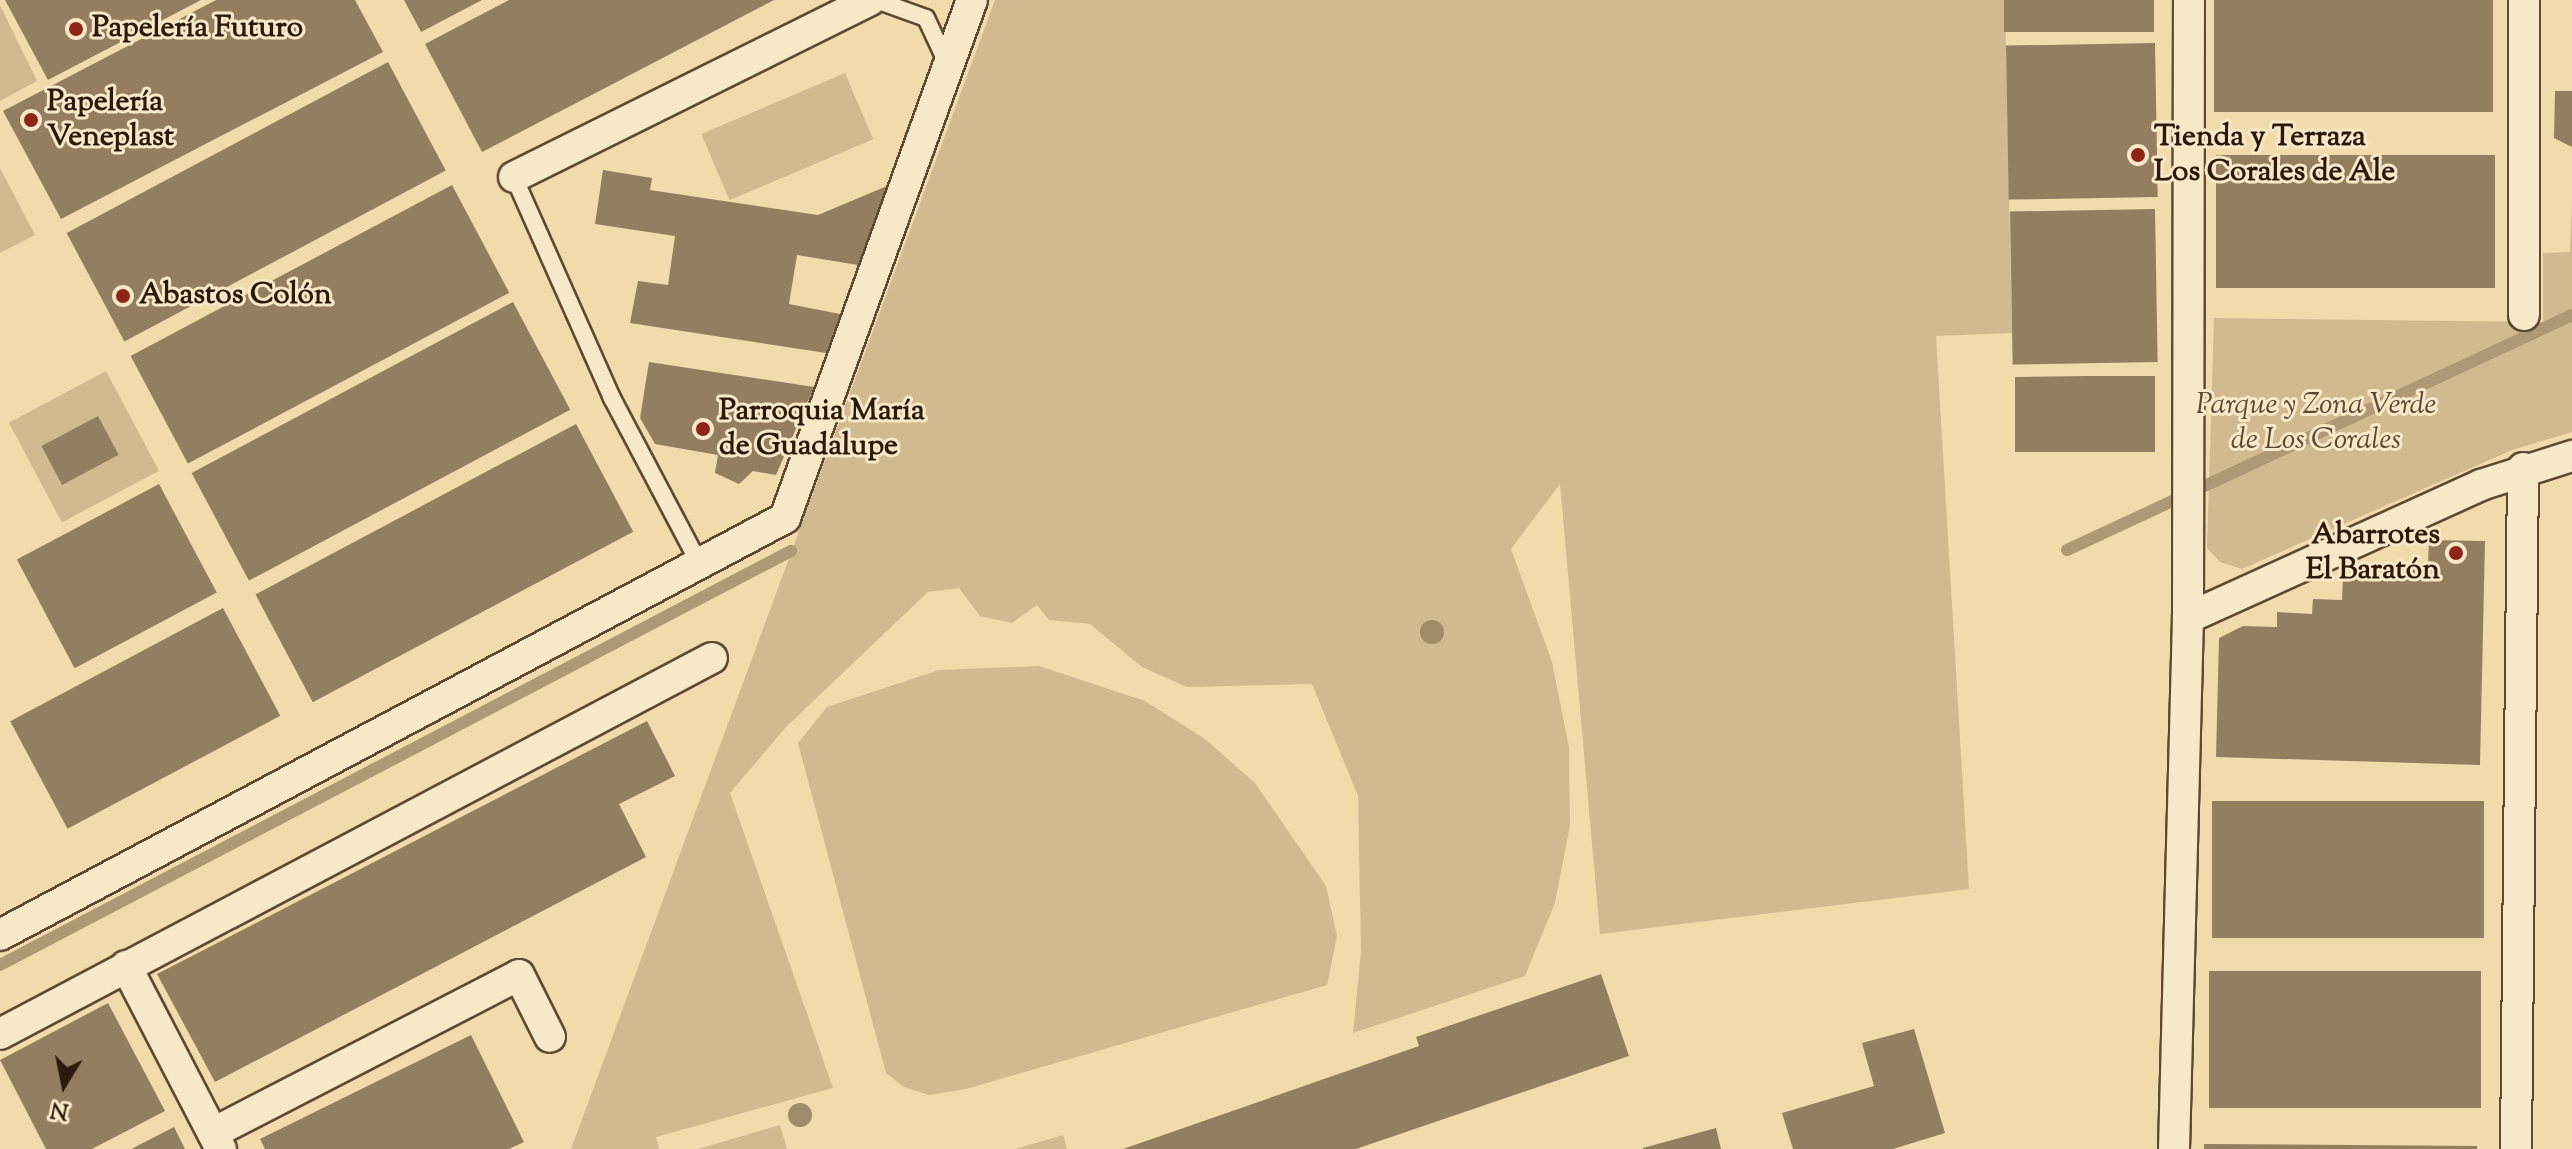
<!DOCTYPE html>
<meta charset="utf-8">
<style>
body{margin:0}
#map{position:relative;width:2572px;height:1149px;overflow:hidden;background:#f2dbab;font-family:"Sorts Mill Goudy",serif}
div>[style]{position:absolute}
.green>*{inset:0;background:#d1ba90;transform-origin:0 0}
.stream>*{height:12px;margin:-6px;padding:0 6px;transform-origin:6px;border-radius:6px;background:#af9975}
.building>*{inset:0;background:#937e5f;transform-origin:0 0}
.roads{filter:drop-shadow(2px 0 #5e4a34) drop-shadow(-2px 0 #5e4a34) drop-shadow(0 2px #5e4a34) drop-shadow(0 -2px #5e4a34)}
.lane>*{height:16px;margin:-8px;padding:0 8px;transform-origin:8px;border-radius:8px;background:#f7e8c8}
.street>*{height:30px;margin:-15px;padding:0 15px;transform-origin:15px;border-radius:15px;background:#f7e8c8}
.trees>*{width:24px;height:24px;margin:-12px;border-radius:50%;background:#a18b6a}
.dots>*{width:22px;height:22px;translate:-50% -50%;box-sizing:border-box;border:4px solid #f7e8c8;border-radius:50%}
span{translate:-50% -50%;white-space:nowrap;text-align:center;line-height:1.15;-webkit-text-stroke:6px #f7e8c8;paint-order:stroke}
.poi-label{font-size:30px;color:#2d190d;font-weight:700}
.left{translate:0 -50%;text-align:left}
.right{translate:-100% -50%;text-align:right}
.park-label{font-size:30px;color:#5e4934;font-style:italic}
.north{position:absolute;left:24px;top:1045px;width:80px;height:80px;-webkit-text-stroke:6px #f7e8c8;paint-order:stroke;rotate:190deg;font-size:22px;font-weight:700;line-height:32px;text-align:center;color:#2d190d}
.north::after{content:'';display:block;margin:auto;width:28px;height:36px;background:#2d190d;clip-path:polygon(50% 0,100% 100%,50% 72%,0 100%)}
</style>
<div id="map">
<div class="green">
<div style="clip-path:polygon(995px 0,2005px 0,2012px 333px,1936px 336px,1969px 889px,1600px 934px,1560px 484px,1511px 549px,1552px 662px,1569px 747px,1570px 825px,1555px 903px,1525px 976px,1353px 1033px,1361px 952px,1358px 796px,1312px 684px,1187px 687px,1142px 667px,1090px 624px,1049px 620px,1037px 605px,1012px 623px,980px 616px,959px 588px,928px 592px,786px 727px,730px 793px,833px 1088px,656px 1137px,659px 1149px,571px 1149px)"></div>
<div style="clip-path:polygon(0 5px,37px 81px,0 101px)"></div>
<div style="left:845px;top:73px;width:72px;height:156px;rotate:67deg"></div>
<div style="clip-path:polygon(0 168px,35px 235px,0 253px)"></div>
<div style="clip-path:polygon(2572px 200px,2572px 432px,2512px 450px,2242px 569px,2220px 562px,2207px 548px,2214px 318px,2543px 322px,2543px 253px,2570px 252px)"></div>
<div style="left:106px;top:371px;width:113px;height:110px;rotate:62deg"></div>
<div style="clip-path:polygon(1039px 666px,1145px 701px,1205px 739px,1255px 783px,1326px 886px,1337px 936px,1327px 985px,966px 1089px,929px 1095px,904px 1087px,886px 1073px,798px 743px,827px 707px,939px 670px)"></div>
<div style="clip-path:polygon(780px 1125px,787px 1149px,698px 1149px)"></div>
<div style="clip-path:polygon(1063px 1135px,1067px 1149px,1015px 1149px)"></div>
</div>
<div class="stream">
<div style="left:2067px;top:550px;width:557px;rotate:-24.95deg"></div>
<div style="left:0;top:965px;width:893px;rotate:-27.63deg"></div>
</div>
<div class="building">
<div style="clip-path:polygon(5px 0,201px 0,48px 80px)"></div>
<div style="clip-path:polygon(216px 0,355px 0,383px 52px,61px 219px,3px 111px)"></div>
<div style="clip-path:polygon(404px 0,482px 0,421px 32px)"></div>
<div style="clip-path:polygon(509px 0,774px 0,482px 152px,425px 44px)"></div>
<div style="left:2004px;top:0;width:150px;height:32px"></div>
<div style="left:2214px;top:0;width:279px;height:112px"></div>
<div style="left:2155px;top:43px;width:154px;height:149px;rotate:89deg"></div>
<div style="left:388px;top:62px;width:123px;height:364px;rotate:62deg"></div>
<div style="clip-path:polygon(2555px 91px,2572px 91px,2572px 147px,2554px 138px)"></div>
<div style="left:2216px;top:155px;width:279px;height:133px"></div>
<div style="clip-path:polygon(603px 170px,652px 178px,650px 190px,818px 215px,887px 186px,858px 265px,797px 255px,789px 304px,840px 314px,826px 353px,630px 323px,638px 281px,668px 285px,675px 236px,595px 224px)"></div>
<div style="left:452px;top:185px;width:122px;height:364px;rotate:62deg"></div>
<div style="left:2155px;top:209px;width:153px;height:145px;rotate:89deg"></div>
<div style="left:513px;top:302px;width:122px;height:364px;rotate:62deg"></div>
<div style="clip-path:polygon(649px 362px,814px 387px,776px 475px,753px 471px,739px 484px,715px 473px,718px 455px,655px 444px,640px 418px)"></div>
<div style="clip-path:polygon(2086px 376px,2155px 376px,2155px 452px,2015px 452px,2015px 377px)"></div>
<div style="left:98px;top:416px;width:44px;height:64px;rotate:62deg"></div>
<div style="left:576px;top:424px;width:122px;height:363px;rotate:62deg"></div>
<div style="left:159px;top:484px;width:123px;height:161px;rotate:62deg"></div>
<div style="clip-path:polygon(2429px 540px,2485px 541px,2480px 765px,2216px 757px,2219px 638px,2243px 626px,2277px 627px,2277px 612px,2312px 614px,2313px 599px,2342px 600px,2343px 574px,2380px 575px,2380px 564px,2428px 565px)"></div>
<div style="left:223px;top:608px;width:122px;height:241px;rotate:62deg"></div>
<div style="clip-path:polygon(647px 721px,675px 776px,619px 804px,646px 857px,215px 1082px,157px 974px)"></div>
<div style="left:2212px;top:801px;width:272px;height:137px"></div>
<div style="left:2209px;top:971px;width:272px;height:137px"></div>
<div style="clip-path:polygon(1601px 974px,1629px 1056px,1356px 1149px,1123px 1149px,1419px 1046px,1416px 1037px)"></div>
<div style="clip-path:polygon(108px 1003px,165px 1111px,92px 1149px,46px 1149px,0 1060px)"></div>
<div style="clip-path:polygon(1914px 1029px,1945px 1133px,1893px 1149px,1793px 1149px,1782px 1113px,1874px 1086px,1862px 1043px)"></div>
<div style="clip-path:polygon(471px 1035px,524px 1142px,509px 1149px,265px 1149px,260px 1139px)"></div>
<div style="clip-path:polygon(174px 1127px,185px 1149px,132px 1149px,137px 1146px)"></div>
<div style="clip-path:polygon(1716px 1128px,1721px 1149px,1643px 1149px,1643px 1148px)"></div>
<div style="clip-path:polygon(2204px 1144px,2477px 1146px,2477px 1149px,2204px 1149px)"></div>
</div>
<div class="roads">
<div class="lane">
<div style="left:876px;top:0;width:53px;rotate:19.8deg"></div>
<div style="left:926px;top:18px;width:50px;rotate:65deg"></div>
<div style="left:514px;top:177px;width:242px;rotate:66.1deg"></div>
<div style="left:612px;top:398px;width:189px;rotate:62.2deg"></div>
</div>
<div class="street">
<div style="left:514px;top:177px;width:398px;rotate:-26.4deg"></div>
<div style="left:2524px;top:315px;width:315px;rotate:-90deg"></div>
<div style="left:2188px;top:618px;width:322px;rotate:-24.4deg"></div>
<div style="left:2481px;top:485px;width:96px;rotate:-17.7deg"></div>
<div style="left:0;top:935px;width:889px;rotate:-27.98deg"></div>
<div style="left:785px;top:518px;width:551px;rotate:-70.15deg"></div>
<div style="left:126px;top:966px;width:206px;rotate:62.6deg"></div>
<div style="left:0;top:1034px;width:805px;rotate:-27.84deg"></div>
<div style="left:213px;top:1133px;width:344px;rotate:-27.3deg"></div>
<div style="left:519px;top:975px;width:69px;rotate:63.4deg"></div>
<div style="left:2174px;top:1149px;width:531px;rotate:-88.49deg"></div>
<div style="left:2188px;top:618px;width:618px;rotate:-89.91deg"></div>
<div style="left:2516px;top:1149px;width:681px;rotate:-89.41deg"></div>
</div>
</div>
<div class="trees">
<div style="left:1432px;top:632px"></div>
<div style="left:800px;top:1115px"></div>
</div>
<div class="dots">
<div style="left:76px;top:29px;background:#8f2418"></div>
<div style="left:31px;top:120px;background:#8f2418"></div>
<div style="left:2138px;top:155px;background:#8f2418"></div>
<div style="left:123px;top:296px;background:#8f2418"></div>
<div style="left:703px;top:429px;background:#8f2418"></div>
<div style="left:2456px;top:553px;background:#8f2418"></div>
</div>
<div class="poi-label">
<span class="left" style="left:92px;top:29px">Papelería Futuro</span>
<span class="left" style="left:47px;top:120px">Papelería<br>Veneplast</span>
<span class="left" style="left:2154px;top:155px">Tienda y Terraza<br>Los Corales de Ale</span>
<span class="left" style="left:139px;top:296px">Abastos Colón</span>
<span class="left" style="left:719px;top:429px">Parroquia María<br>de Guadalupe</span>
<span class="right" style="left:2440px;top:553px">Abarrotes<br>El Baratón</span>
</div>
<div class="park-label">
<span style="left:2316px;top:423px">Parque y Zona Verde<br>de Los Corales</span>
</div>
<div class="north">N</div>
</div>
